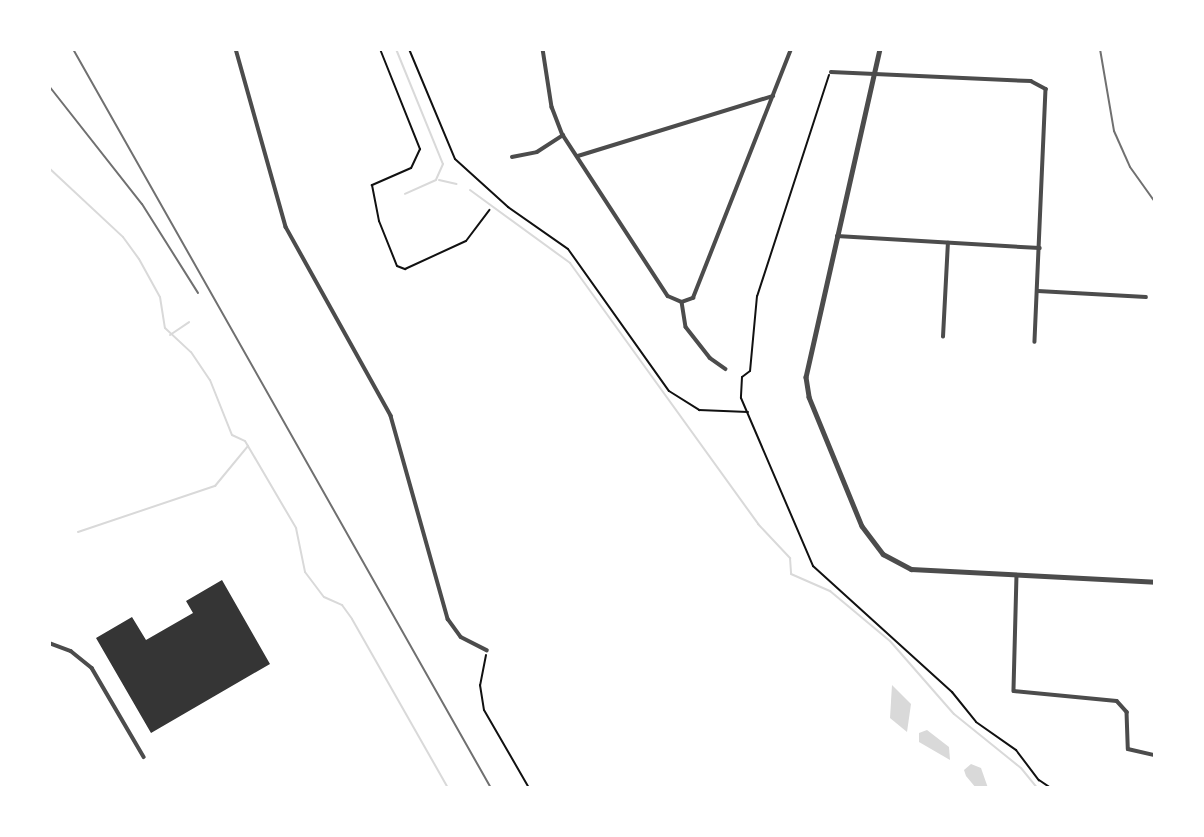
<!DOCTYPE html>
<style>
body{margin:0}
#map{position:relative;width:1204px;height:837px;overflow:hidden;background:#fff;font-family:"PT Sans Narrow",sans-serif}
div>[style]{position:absolute}
.water>*{inset:0;background:#d9d9d9}
.stream>*{height:2px;margin:-1px;padding:0 1px;transform-origin:1px;border-radius:1px;background:#d9d9d9}
.building>*{inset:0;background:#353535}
.path>*{height:2px;margin:-1px;padding:0 1px;transform-origin:1px;border-radius:1px;background:#111}
.minor>*{height:3.5px;margin:-1.75px;padding:0 1.75px;transform-origin:1.75px;border-radius:1.75px;background:#4c4c4c}
.tertiary>*{height:4.5px;margin:-2.25px;padding:0 2.25px;transform-origin:2.25px;border-radius:2.25px;background:#4c4c4c}
.rail>*{height:2px;margin:-1px;padding:0 1px;transform-origin:1px;border-radius:1px;background:#707070}
span{translate:-50% -50%;white-space:nowrap;text-align:center;line-height:1.15;-webkit-text-stroke:5px #fff;paint-order:stroke}
.frame{position:absolute;inset:0;border:51px solid #fff;pointer-events:none}
</style>
<div id="map">
<div class="water">
<div style="clip-path:polygon(892px 685px,911px 704px,907px 732px,890px 718px)"></div>
<div style="clip-path:polygon(927px 730px,949px 747px,950px 760px,919px 742px,919px 733px)"></div>
<div style="clip-path:polygon(971px 764px,981px 768px,988px 788px,976px 788px,966px 776px,964px 770px)"></div>
</div>
<div class="stream">
<div style="left:396px;top:49px;width:124px;rotate:67.8deg"></div>
<div style="left:443px;top:164px;width:17px;rotate:114deg"></div>
<div style="left:436px;top:180px;width:34px;rotate:156deg"></div>
<div style="left:49px;top:168px;width:101px;rotate:43deg"></div>
<div style="left:123px;top:237px;width:27px;rotate:54deg"></div>
<div style="left:139px;top:259px;width:43px;rotate:61.1deg"></div>
<div style="left:160px;top:297px;width:31px;rotate:81deg"></div>
<div style="left:165px;top:328px;width:35px;rotate:43deg"></div>
<div style="left:191px;top:352px;width:34px;rotate:56deg"></div>
<div style="left:210px;top:380px;width:59px;rotate:68.2deg"></div>
<div style="left:232px;top:435px;width:14px;rotate:25deg"></div>
<div style="left:245px;top:441px;width:101px;rotate:59.6deg"></div>
<div style="left:296px;top:528px;width:45px;rotate:78.4deg"></div>
<div style="left:305px;top:572px;width:31px;rotate:53deg"></div>
<div style="left:324px;top:597px;width:20px;rotate:24deg"></div>
<div style="left:342px;top:605px;width:17px;rotate:54deg"></div>
<div style="left:352px;top:619px;width:194px;rotate:60.4deg"></div>
<div style="left:439px;top:180px;width:18px;rotate:13deg"></div>
<div style="left:470px;top:190px;width:124px;rotate:36.1deg"></div>
<div style="left:570px;top:263px;width:322px;rotate:54.2deg"></div>
<div style="left:758px;top:524px;width:47px;rotate:46.7deg"></div>
<div style="left:790px;top:558px;width:16px;rotate:86deg"></div>
<div style="left:791px;top:574px;width:43px;rotate:23.6deg"></div>
<div style="left:830px;top:591px;width:78px;rotate:39.8deg"></div>
<div style="left:890px;top:641px;width:97px;rotate:48.8deg"></div>
<div style="left:954px;top:714px;width:86px;rotate:38.9deg"></div>
<div style="left:1021px;top:768px;width:26px;rotate:51deg"></div>
<div style="left:170px;top:335px;width:23px;rotate:-34deg"></div>
<div style="left:78px;top:532px;width:145px;rotate:-18.6deg"></div>
<div style="left:215px;top:486px;width:52px;rotate:-50.5deg"></div>
</div>
<div class="building">
<div style="clip-path:polygon(222px 580px,270px 664px,151px 733px,96px 638px,132px 617px,146px 640px,193px 613px,186px 601px)"></div>
</div>
<div class="path">
<div style="left:380px;top:49px;width:108px;rotate:68.2deg"></div>
<div style="left:420px;top:149px;width:21px;rotate:115deg"></div>
<div style="left:411px;top:168px;width:43px;rotate:156.4deg"></div>
<div style="left:372px;top:185px;width:37px;rotate:79deg"></div>
<div style="left:379px;top:221px;width:48px;rotate:68.2deg"></div>
<div style="left:397px;top:266px;width:9px;rotate:21deg"></div>
<div style="left:405px;top:269px;width:67px;rotate:-24.7deg"></div>
<div style="left:466px;top:241px;width:39px;rotate:-53deg"></div>
<div style="left:409px;top:49px;width:119px;rotate:67.3deg"></div>
<div style="left:455px;top:159px;width:72px;rotate:42.2deg"></div>
<div style="left:508px;top:207px;width:73px;rotate:35deg"></div>
<div style="left:568px;top:249px;width:174px;rotate:54.6deg"></div>
<div style="left:669px;top:391px;width:36px;rotate:32deg"></div>
<div style="left:699px;top:410px;width:49px;rotate:2.3deg"></div>
<div style="left:829px;top:75px;width:232px;rotate:108deg"></div>
<div style="left:757px;top:296px;width:75px;rotate:95.3deg"></div>
<div style="left:750px;top:371px;width:10px;rotate:143deg"></div>
<div style="left:742px;top:377px;width:21px;rotate:93deg"></div>
<div style="left:741px;top:398px;width:183px;rotate:66.8deg"></div>
<div style="left:813px;top:566px;width:188px;rotate:42.2deg"></div>
<div style="left:952px;top:692px;width:38px;rotate:51deg"></div>
<div style="left:976px;top:722px;width:49px;rotate:35deg"></div>
<div style="left:1016px;top:750px;width:38px;rotate:53deg"></div>
<div style="left:1039px;top:780px;width:14px;rotate:34deg"></div>
<div style="left:486px;top:655px;width:31px;rotate:101deg"></div>
<div style="left:480px;top:685px;width:25px;rotate:81deg"></div>
<div style="left:484px;top:710px;width:90px;rotate:60deg"></div>
</div>
<div class="minor">
<div style="left:236px;top:49px;width:185px;rotate:74.3deg"></div>
<div style="left:286px;top:227px;width:216px;rotate:60.9deg"></div>
<div style="left:391px;top:416px;width:211px;rotate:74.3deg"></div>
<div style="left:448px;top:619px;width:22px;rotate:54deg"></div>
<div style="left:461px;top:637px;width:29px;rotate:27deg"></div>
<div style="left:543px;top:49px;width:59px;rotate:81.2deg"></div>
<div style="left:552px;top:107px;width:30px;rotate:69deg"></div>
<div style="left:563px;top:135px;width:192px;rotate:56.9deg"></div>
<div style="left:668px;top:296px;width:15px;rotate:23deg"></div>
<div style="left:831px;top:72px;width:200px;rotate:2.6deg"></div>
<div style="left:1031px;top:81px;width:17px;rotate:28deg"></div>
<div style="left:1046px;top:89px;width:253px;rotate:92.5deg"></div>
<div style="left:578px;top:156px;width:204px;rotate:-17.1deg"></div>
<div style="left:512px;top:157px;width:25px;rotate:-11deg"></div>
<div style="left:537px;top:152px;width:31px;rotate:-33deg"></div>
<div style="left:837px;top:236px;width:203px;rotate:3.4deg"></div>
<div style="left:1038px;top:291px;width:108px;rotate:3.2deg"></div>
<div style="left:682px;top:302px;width:12px;rotate:-20deg"></div>
<div style="left:693px;top:298px;width:268px;rotate:-68.5deg"></div>
<div style="left:682px;top:302px;width:25px;rotate:81deg"></div>
<div style="left:686px;top:327px;width:39px;rotate:52deg"></div>
<div style="left:710px;top:358px;width:19px;rotate:35deg"></div>
<div style="left:943px;top:337px;width:94px;rotate:-87deg"></div>
<div style="left:1017px;top:575px;width:116px;rotate:91.5deg"></div>
<div style="left:1014px;top:691px;width:103px;rotate:5.5deg"></div>
<div style="left:1117px;top:701px;width:15px;rotate:48deg"></div>
<div style="left:1127px;top:712px;width:37px;rotate:88deg"></div>
<div style="left:1128px;top:749px;width:28px;rotate:13deg"></div>
<div style="left:49px;top:643px;width:23px;rotate:20deg"></div>
<div style="left:71px;top:651px;width:27px;rotate:39deg"></div>
<div style="left:92px;top:668px;width:103px;rotate:59.7deg"></div>
</div>
<div class="tertiary">
<div style="left:880px;top:49px;width:336px;rotate:102.7deg"></div>
<div style="left:806px;top:377px;width:20px;rotate:81deg"></div>
<div style="left:809px;top:397px;width:139px;rotate:67.7deg"></div>
<div style="left:862px;top:526px;width:35px;rotate:53deg"></div>
<div style="left:883px;top:554px;width:32px;rotate:28deg"></div>
<div style="left:911px;top:569px;width:244px;rotate:3deg"></div>
</div>
<div class="rail">
<div style="left:73px;top:49px;width:849px;rotate:60.51deg"></div>
<div style="left:1100px;top:49px;width:83px;rotate:80.3deg"></div>
<div style="left:1114px;top:131px;width:39px;rotate:66deg"></div>
<div style="left:1130px;top:167px;width:43px;rotate:54.5deg"></div>
<div style="left:49px;top:86px;width:150px;rotate:51.8deg"></div>
<div style="left:142px;top:204px;width:105px;rotate:57.8deg"></div>
</div>
<div class="frame"></div>
</div>
